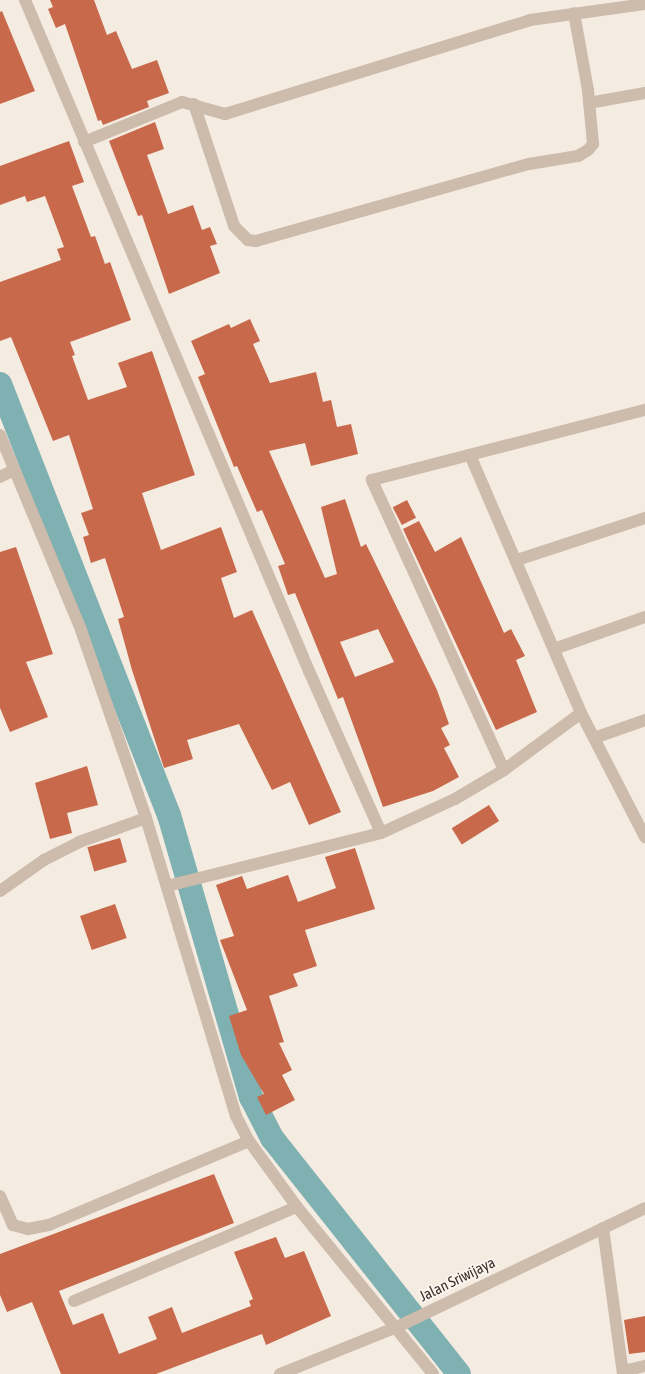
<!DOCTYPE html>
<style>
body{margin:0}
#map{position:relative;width:645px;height:1374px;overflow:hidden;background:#f4ebe1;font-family:"Asap Condensed",sans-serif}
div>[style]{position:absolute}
.canal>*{height:24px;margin:-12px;padding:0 12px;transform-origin:12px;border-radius:12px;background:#7fb0b2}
.building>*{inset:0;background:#c8694b;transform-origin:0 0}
.minor>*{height:12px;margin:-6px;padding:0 6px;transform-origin:6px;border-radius:6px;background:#cdbbac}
span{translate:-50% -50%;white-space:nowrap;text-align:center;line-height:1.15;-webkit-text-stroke:4px #fbf5ee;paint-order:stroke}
.street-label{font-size:15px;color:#3b302b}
</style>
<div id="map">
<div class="canal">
<div style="left:0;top:384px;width:463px;rotate:68.6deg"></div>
<div style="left:169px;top:815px;width:294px;rotate:73.8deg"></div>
<div style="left:251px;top:1097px;width:46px;rotate:62.9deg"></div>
<div style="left:272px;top:1138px;width:301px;rotate:51.6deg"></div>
</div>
<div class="building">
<div style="clip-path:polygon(50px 0,94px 0,107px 35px,116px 31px,132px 69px,157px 60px,169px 93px,147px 101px,149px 107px,103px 125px,101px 120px,98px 121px,65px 24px,56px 28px,48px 9px,53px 7px)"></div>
<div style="clip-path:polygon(2px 11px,35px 91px,0 104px,0 12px)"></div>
<div style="clip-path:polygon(155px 122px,164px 149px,147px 155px,168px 214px,193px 205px,202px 230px,210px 227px,217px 244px,210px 246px,220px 273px,169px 294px,142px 215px,138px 216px,109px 141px)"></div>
<div style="clip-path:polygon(69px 141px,84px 182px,72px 186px,91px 237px,95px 236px,105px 264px,110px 262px,131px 320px,70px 342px,75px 355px,72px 356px,88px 400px,127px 387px,118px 363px,152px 351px,195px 475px,142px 493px,161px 550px,221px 527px,237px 572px,221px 578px,234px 618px,252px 610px,341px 812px,309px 825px,290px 782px,272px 790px,239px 724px,187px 740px,193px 759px,164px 768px,132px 670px,118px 619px,124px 617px,105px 558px,91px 563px,83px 537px,89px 535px,81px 513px,93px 509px,69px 435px,53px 441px,11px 337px,0 341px,0 282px,61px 260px,57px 249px,64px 247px,45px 196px,27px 202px,25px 196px,0 205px,0 166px)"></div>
<div style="clip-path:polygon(evenodd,250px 319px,260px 341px,253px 344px,270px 383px,316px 372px,323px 402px,331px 400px,337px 427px,351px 424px,358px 454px,311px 466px,305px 443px,269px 451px,325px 578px,337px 574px,321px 507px,345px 499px,361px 547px,366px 544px,437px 690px,449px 724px,441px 728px,450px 745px,444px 748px,459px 777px,433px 791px,383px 807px,343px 697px,338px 699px,295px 593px,288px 595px,278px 566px,285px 564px,262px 510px,257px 512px,237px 466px,234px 467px,198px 377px,205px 374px,191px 341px,229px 324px,231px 328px,250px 319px,378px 629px,394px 662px,355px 677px,340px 642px,378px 629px)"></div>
<div style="left:407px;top:500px;width:20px;height:16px;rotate:63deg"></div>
<div style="clip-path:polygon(419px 521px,435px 552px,461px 537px,504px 633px,511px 629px,525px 656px,516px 660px,537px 712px,496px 730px,403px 529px)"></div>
<div style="clip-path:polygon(16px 547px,53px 654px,26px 662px,48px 717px,10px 732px,0 708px,0 552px)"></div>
<div style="clip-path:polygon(87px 766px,98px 805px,67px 813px,72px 833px,50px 839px,35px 783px)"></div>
<div style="left:489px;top:805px;width:19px;height:44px;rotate:58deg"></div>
<div style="left:120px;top:838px;width:25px;height:34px;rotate:74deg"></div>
<div style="clip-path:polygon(355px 848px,375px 909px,305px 930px,317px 966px,293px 974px,298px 986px,269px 996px,284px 1042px,279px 1043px,292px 1070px,282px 1075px,295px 1100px,266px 1115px,257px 1097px,264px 1094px,241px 1055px,229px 1016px,247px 1010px,220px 940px,234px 936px,216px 885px,242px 876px,247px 889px,288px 875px,298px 902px,336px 888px,325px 857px)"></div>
<div style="left:115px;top:904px;width:36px;height:37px;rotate:71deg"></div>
<div style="clip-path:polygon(214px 1174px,234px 1223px,59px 1291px,73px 1325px,103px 1313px,119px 1354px,157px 1339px,148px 1317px,172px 1307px,182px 1333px,251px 1306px,249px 1301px,253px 1299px,234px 1252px,276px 1237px,285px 1258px,304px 1251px,331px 1316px,266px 1345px,262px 1334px,156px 1374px,61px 1374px,32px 1302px,7px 1312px,0 1295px,0 1254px)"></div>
<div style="clip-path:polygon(645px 1316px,645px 1352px,629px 1354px,624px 1320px)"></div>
</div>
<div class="minor">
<div style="left:25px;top:0;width:729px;rotate:67.06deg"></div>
<div style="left:309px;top:671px;width:177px;rotate:66deg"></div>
<div style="left:589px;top:103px;width:57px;rotate:-10.1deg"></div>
<div style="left:194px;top:104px;width:128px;rotate:71.8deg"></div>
<div style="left:234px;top:226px;width:20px;rotate:45deg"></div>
<div style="left:248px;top:240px;width:8px;rotate:7deg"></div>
<div style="left:256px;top:241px;width:284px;rotate:-15.8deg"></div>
<div style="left:529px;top:164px;width:50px;rotate:-9.3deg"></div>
<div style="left:578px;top:156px;width:12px;rotate:-31deg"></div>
<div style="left:588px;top:150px;width:8px;rotate:-50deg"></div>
<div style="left:593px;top:144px;width:54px;rotate:-95.3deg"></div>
<div style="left:588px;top:90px;width:78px;rotate:-100.3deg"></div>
<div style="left:84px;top:142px;width:106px;rotate:-22.2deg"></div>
<div style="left:182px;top:102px;width:45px;rotate:15.6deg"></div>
<div style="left:225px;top:114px;width:319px;rotate:-17.1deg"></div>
<div style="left:530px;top:20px;width:116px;rotate:-7.9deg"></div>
<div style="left:0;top:435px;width:211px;rotate:67.4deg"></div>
<div style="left:81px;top:630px;width:199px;rotate:70.9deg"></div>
<div style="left:146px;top:818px;width:311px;rotate:73.2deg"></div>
<div style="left:236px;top:1116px;width:28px;rotate:63deg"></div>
<div style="left:249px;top:1141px;width:82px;rotate:54deg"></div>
<div style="left:297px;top:1207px;width:215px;rotate:50.8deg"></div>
<div style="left:470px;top:455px;width:281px;rotate:66.7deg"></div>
<div style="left:581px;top:713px;width:140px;rotate:62.7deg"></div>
<div style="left:0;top:477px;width:16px;rotate:-27deg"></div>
<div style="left:517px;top:560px;width:135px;rotate:-18.2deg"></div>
<div style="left:554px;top:649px;width:96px;rotate:-19.4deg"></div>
<div style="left:594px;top:738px;width:54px;rotate:-19.4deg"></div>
<div style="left:504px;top:770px;width:319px;rotate:-114.5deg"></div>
<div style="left:372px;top:480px;width:282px;rotate:-14.4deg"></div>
<div style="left:167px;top:886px;width:220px;rotate:-13.9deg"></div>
<div style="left:381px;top:833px;width:81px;rotate:-24.7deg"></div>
<div style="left:455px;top:799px;width:57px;rotate:-30.6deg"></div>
<div style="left:504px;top:770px;width:96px;rotate:-36.5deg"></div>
<div style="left:0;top:891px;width:54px;rotate:-35.2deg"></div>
<div style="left:44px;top:860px;width:39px;rotate:-27deg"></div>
<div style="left:79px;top:842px;width:71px;rotate:-19.7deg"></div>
<div style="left:0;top:1196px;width:32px;rotate:66deg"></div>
<div style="left:13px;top:1225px;width:16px;rotate:15deg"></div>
<div style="left:28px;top:1229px;width:21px;rotate:-11deg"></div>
<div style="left:49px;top:1225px;width:217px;rotate:-22.8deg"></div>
<div style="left:603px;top:1228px;width:147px;rotate:82.2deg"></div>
<div style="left:74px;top:1301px;width:242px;rotate:-22.9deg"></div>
<div style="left:623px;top:1371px;width:23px;rotate:-13deg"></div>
<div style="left:280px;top:1374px;width:126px;rotate:-21.9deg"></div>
<div style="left:397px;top:1327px;width:275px;rotate:-25.6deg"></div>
</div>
<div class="street-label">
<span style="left:457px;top:1279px;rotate:-26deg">Jalan Sriwijaya</span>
</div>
</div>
